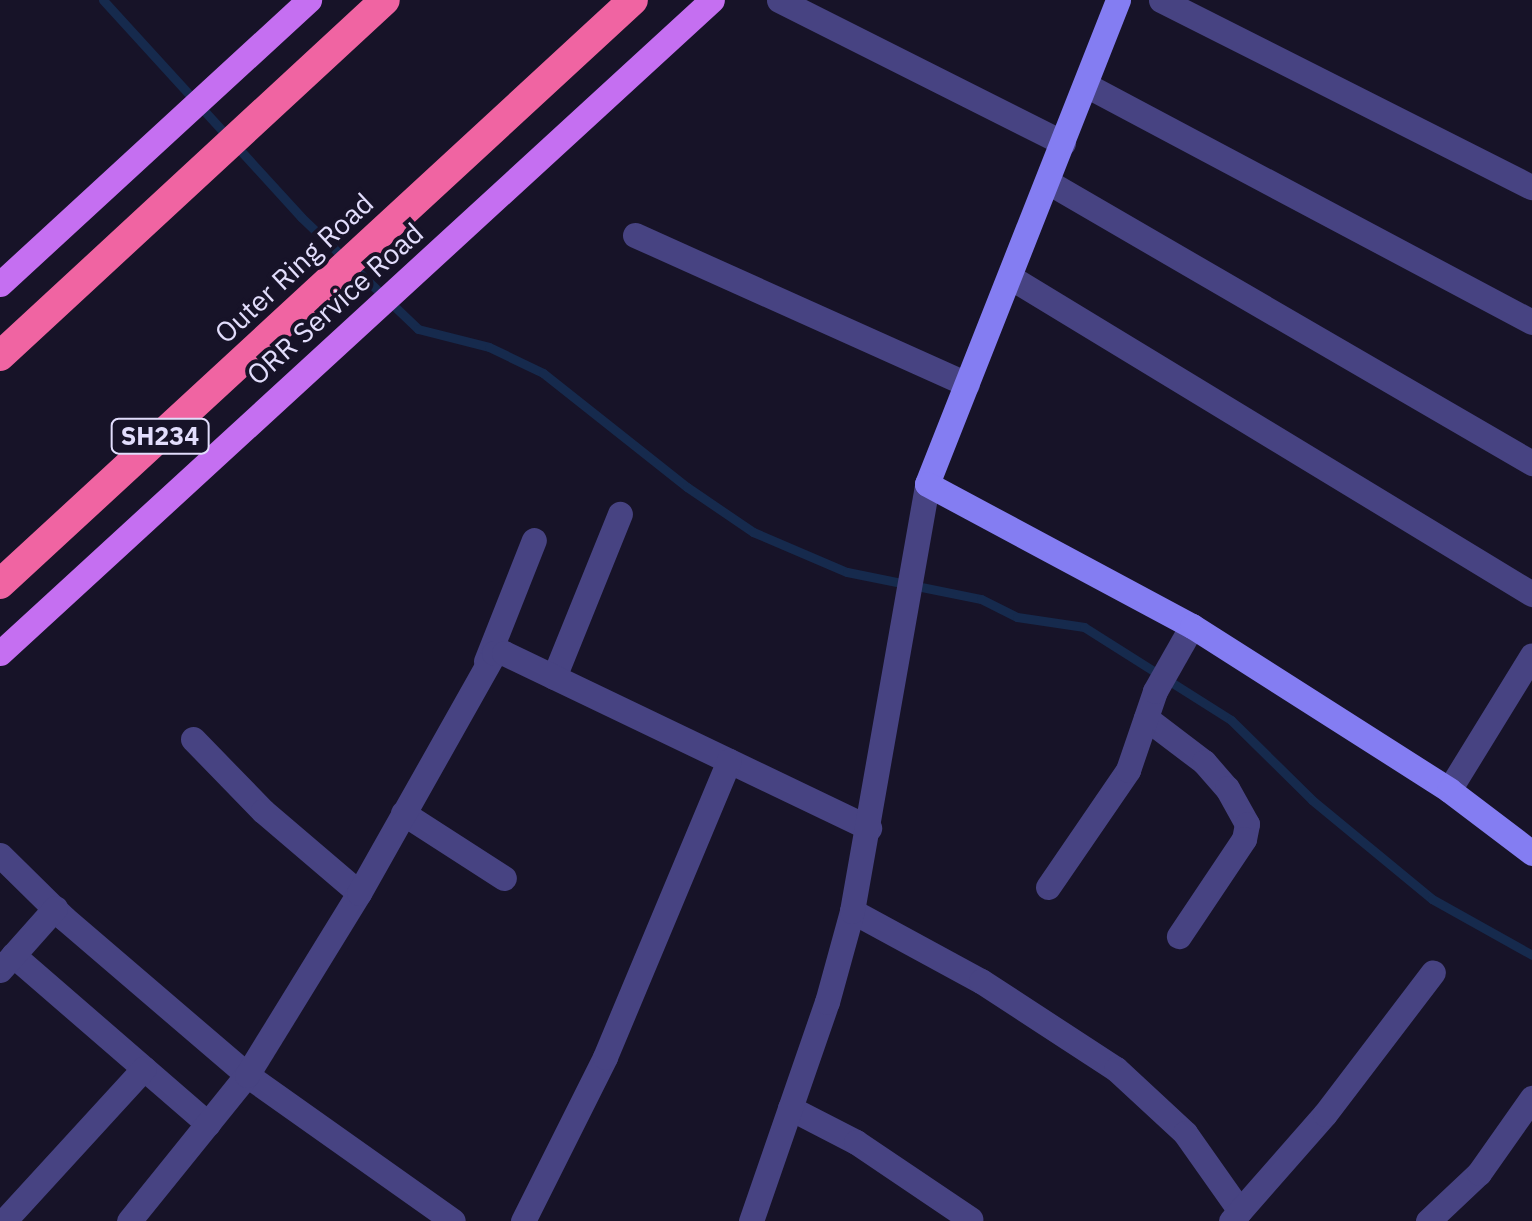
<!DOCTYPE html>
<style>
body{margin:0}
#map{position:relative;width:1532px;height:1221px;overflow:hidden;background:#171328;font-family:"IBM Plex Sans",sans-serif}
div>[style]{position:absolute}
.stream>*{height:9px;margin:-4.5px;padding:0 4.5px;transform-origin:4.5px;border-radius:4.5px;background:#162a4d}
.street>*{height:25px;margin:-12.5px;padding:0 12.5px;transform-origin:12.5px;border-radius:12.5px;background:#474382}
.secondary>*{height:25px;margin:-12.5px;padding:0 12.5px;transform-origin:12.5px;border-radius:12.5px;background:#847df2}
.primary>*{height:25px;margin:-12.5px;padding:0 12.5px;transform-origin:12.5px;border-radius:12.5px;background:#c56ff1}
.highway>*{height:30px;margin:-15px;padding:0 15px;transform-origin:15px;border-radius:15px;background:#f064a2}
span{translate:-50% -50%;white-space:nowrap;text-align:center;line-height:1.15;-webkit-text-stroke:8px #171328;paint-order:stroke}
.shield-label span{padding:2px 8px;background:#171328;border:2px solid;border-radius:8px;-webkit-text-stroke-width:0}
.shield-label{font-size:25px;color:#e2ddfc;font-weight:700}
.street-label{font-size:28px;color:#e2ddfc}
</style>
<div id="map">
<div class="stream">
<div style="left:103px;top:0;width:294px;rotate:47.6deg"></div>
<div style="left:301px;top:217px;width:162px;rotate:43.7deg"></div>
<div style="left:418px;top:329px;width:73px;rotate:14.2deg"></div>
<div style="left:489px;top:347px;width:60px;rotate:25.7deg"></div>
<div style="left:543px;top:373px;width:184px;rotate:38.4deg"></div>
<div style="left:687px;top:487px;width:80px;rotate:34.3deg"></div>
<div style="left:753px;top:532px;width:102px;rotate:23.1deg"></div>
<div style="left:847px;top:572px;width:137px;rotate:11.4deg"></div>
<div style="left:981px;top:599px;width:40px;rotate:26.6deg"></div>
<div style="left:1017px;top:617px;width:68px;rotate:8.5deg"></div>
<div style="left:1084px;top:627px;width:174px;rotate:32.3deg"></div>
<div style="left:1231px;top:720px;width:114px;rotate:44.6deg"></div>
<div style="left:1312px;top:800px;width:156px;rotate:39.5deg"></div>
<div style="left:1432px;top:899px;width:115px;rotate:29.2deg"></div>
</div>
<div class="street">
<div style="left:779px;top:0;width:318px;rotate:26.7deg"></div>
<div style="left:1161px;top:0;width:415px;rotate:26.8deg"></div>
<div style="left:1086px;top:85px;width:505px;rotate:27.99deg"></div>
<div style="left:1048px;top:182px;width:560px;rotate:30.14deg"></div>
<div style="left:635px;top:235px;width:364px;rotate:24.2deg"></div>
<div style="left:1010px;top:277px;width:611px;rotate:31.27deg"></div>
<div style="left:486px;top:661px;width:130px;rotate:-68.4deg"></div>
<div style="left:554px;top:677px;width:176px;rotate:-68deg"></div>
<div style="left:1146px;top:718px;width:73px;rotate:37.2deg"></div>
<div style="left:1204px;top:762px;width:35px;rotate:49deg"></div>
<div style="left:1227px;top:788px;width:41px;rotate:60.9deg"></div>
<div style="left:1247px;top:824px;width:15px;rotate:101deg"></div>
<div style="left:1244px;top:839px;width:117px;rotate:123.8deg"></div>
<div style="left:193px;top:739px;width:100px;rotate:45.8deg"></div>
<div style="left:263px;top:811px;width:126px;rotate:40.5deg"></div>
<div style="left:1449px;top:790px;width:158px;rotate:-58.4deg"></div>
<div style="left:403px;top:813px;width:120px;rotate:32.8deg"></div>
<div style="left:0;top:855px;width:90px;rotate:44.5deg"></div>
<div style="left:64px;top:918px;width:241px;rotate:40.6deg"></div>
<div style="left:247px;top:1075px;width:252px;rotate:35.3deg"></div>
<div style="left:1048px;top:887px;width:142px;rotate:-55.6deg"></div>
<div style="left:1128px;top:770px;width:83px;rotate:-71.1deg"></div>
<div style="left:1155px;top:691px;width:75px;rotate:-60.4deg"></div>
<div style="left:852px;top:911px;width:147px;rotate:28.5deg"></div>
<div style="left:981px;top:981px;width:161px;rotate:33.1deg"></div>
<div style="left:1116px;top:1069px;width:94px;rotate:42.8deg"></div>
<div style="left:1185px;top:1133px;width:95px;rotate:54.8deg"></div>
<div style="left:13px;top:955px;width:258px;rotate:40.9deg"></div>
<div style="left:0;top:970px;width:83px;rotate:-48.4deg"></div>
<div style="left:790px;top:1108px;width:74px;rotate:27.3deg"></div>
<div style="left:856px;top:1142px;width:138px;rotate:34deg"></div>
<div style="left:4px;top:1221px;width:207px;rotate:-47.5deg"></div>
<div style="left:129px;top:1221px;width:188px;rotate:-51.1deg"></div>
<div style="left:247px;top:1075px;width:214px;rotate:-58.4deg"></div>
<div style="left:359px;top:893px;width:275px;rotate:-60.6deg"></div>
<div style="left:494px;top:653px;width:10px"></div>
<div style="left:504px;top:653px;width:405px;rotate:25.6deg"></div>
<div style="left:523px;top:1221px;width:183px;rotate:-63.4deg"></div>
<div style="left:605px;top:1057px;width:321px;rotate:-67.3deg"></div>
<div style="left:751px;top:1221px;width:232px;rotate:-70.9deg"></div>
<div style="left:827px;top:1002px;width:94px;rotate:-74.6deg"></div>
<div style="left:852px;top:911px;width:434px;rotate:-80deg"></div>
<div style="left:1231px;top:1221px;width:142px;rotate:-48.7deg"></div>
<div style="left:1325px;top:1114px;width:178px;rotate:-52.7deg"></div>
<div style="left:1428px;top:1221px;width:70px;rotate:-43.3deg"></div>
<div style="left:1479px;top:1173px;width:92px;rotate:-54.8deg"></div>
</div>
<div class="secondary">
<div style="left:1118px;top:0;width:520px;rotate:111.54deg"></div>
<div style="left:927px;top:484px;width:301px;rotate:28.2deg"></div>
<div style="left:1192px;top:626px;width:305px;rotate:32.5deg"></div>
<div style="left:1449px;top:790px;width:104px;rotate:37.2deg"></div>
</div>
<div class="primary">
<div style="left:0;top:284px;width:420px;rotate:-42.6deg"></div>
<div style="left:0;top:653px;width:966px;rotate:-42.53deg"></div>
</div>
<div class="highway">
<div style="left:0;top:356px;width:524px;rotate:-42.76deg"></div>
<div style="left:0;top:584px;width:861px;rotate:-42.69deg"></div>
</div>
<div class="shield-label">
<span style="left:160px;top:436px">SH234</span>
</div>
<div class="street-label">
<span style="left:294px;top:268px;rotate:-43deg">Outer Ring Road</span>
<span style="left:335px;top:304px;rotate:-42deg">ORR Service Road</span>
</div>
</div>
